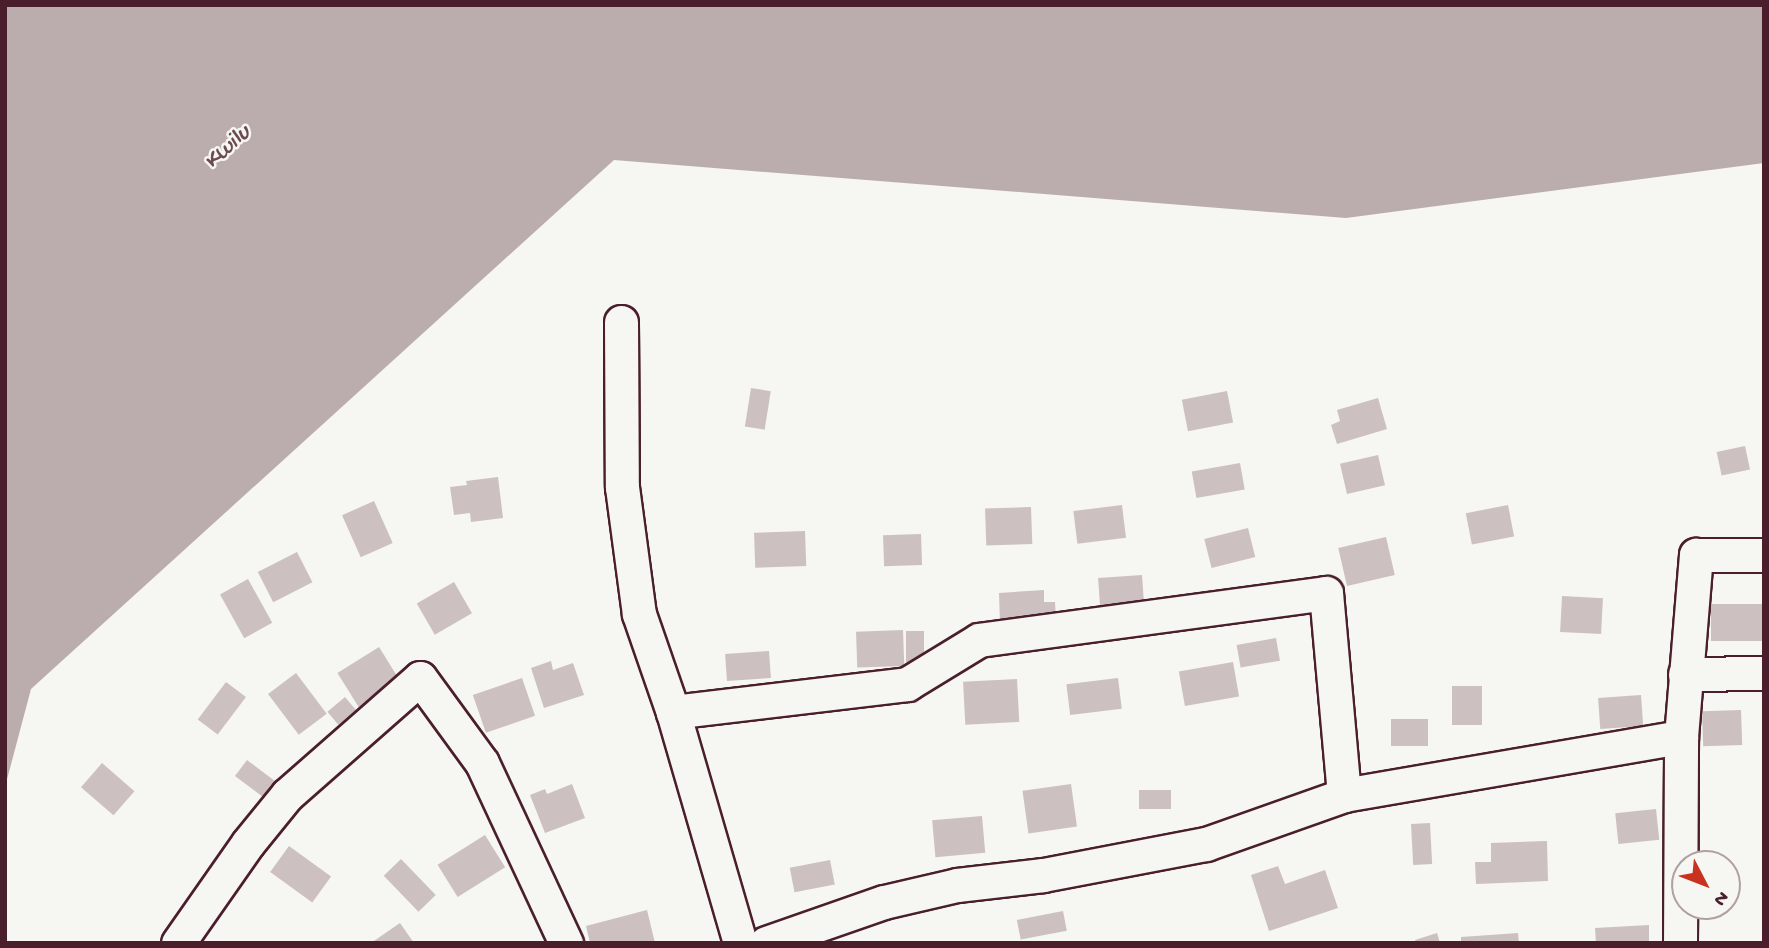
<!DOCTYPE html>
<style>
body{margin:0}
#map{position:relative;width:1769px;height:948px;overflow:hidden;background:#f6f6f2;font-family:"Gochi Hand",sans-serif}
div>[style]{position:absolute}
.water>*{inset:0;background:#bbadae}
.building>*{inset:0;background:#ccc1c0;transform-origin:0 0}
.roads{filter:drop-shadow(2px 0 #4a1f2b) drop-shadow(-2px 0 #4a1f2b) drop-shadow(0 2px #4a1f2b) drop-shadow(0 -2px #4a1f2b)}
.minor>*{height:33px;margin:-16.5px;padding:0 16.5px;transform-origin:16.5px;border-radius:16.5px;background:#f6f6f2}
span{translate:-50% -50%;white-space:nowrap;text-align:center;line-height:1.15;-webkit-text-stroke:5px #f6f6f2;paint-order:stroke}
.water-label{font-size:24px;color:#6c4a52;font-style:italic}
.frame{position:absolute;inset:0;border:7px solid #4a1f2b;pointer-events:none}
.north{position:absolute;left:1671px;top:850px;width:70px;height:70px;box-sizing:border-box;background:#f6f6f2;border:2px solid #b1a0a2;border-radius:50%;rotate:132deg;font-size:19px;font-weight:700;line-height:28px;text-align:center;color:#4a1f2b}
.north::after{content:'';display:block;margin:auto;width:24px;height:32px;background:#c8321e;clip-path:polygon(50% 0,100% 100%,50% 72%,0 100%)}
</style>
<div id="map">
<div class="water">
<div style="clip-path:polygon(5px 5px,1764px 5px,1764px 163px,1346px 218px,614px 160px,31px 689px,5px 787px)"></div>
</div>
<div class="building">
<div style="left:751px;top:388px;width:20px;height:39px;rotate:9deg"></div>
<div style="left:1227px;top:391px;width:32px;height:46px;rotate:79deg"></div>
<div style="clip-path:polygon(1378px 398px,1387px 429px,1337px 444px,1331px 425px,1340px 421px,1337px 410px)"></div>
<div style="left:1745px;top:446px;width:24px;height:29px;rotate:78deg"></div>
<div style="left:1378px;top:455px;width:31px;height:39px;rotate:77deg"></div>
<div style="left:1240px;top:463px;width:27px;height:49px;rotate:80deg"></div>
<div style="clip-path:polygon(498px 477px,503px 518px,471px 522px,470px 513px,454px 515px,450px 487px,467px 485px,466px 481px)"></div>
<div style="left:374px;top:501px;width:46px;height:35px;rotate:66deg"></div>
<div style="left:1122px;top:505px;width:33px;height:49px;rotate:83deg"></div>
<div style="left:1508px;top:505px;width:32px;height:43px;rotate:79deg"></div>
<div style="left:1031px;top:507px;width:37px;height:46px;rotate:88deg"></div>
<div style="left:1248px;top:528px;width:30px;height:45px;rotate:76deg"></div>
<div style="left:805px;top:531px;width:35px;height:51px;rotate:88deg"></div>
<div style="left:921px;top:534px;width:31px;height:38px;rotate:88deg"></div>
<div style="left:1386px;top:537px;width:39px;height:49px;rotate:77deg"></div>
<div style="left:297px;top:552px;width:34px;height:44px;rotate:63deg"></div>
<div style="left:1142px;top:575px;width:32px;height:44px;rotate:86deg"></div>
<div style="left:248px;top:579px;width:50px;height:32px;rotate:61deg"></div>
<div style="left:454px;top:582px;width:36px;height:43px;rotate:60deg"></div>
<div style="clip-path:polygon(1044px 590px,1044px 602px,1055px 602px,1056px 621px,1000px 624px,999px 593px)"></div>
<div style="left:1562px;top:596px;width:41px;height:36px;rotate:3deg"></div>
<div style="left:1711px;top:604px;width:53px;height:37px"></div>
<div style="left:903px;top:630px;width:36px;height:47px;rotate:88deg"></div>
<div style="left:906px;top:631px;width:18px;height:31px"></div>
<div style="left:1276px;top:638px;width:23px;height:40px;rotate:80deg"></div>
<div style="left:379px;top:647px;width:40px;height:49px;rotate:58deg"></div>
<div style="left:769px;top:651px;width:27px;height:44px;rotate:86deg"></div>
<div style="clip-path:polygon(551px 661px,553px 670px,573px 663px,584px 695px,544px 708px,531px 668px)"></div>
<div style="left:1233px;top:662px;width:35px;height:55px;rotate:80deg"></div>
<div style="left:296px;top:673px;width:51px;height:35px;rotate:53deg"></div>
<div style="left:522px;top:678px;width:40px;height:52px;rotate:71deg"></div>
<div style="left:1118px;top:678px;width:31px;height:52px;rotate:83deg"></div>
<div style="left:1017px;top:679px;width:43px;height:54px;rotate:87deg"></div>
<div style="left:226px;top:682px;width:25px;height:47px;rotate:37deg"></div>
<div style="left:1452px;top:686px;width:30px;height:39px"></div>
<div style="left:1641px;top:695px;width:31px;height:43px;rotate:86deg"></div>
<div style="left:345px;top:697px;width:17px;height:23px;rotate:50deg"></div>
<div style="left:1741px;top:710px;width:35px;height:39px;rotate:88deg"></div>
<div style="left:1391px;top:719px;width:37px;height:27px"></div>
<div style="left:247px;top:760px;width:35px;height:20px;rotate:37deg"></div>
<div style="left:102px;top:763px;width:43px;height:32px;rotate:41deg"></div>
<div style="clip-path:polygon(572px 784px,585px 818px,545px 833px,530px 795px,545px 789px,547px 794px)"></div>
<div style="left:1071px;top:784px;width:43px;height:49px;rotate:82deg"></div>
<div style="left:1171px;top:790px;width:19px;height:32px;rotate:90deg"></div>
<div style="left:1656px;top:809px;width:31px;height:41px;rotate:84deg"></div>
<div style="left:982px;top:816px;width:37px;height:50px;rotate:85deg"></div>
<div style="left:1430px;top:823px;width:41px;height:19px;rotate:87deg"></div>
<div style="left:485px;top:835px;width:38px;height:56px;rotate:58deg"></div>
<div style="clip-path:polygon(1547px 841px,1548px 881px,1476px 884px,1475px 862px,1491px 862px,1491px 843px)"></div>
<div style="left:289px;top:846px;width:52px;height:32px;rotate:36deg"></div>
<div style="left:401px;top:859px;width:50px;height:24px;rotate:46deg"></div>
<div style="left:830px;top:860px;width:25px;height:41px;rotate:79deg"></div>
<div style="clip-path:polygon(1278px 866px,1285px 884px,1325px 870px,1338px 908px,1269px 931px,1251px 875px)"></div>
<div style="clip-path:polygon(647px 910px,655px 943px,590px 943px,586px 926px)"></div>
<div style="left:1063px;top:911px;width:20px;height:47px;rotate:79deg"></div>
<div style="clip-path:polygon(400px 923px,414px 943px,371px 943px)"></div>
<div style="clip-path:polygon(1649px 925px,1649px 943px,1596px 943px,1595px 928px)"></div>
<div style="clip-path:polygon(1437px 933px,1440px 943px,1416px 943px,1415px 940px)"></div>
<div style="clip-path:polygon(1518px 933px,1519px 943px,1461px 943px,1461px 937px)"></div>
</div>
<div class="roads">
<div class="minor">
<div style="left:621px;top:322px;width:165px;rotate:89.7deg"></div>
<div style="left:622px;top:487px;width:128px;rotate:82.4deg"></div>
<div style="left:639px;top:614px;width:104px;rotate:70.9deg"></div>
<div style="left:673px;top:712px;width:241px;rotate:73.8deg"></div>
<div style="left:1685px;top:674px;width:79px;rotate:-0.7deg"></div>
<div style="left:673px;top:712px;width:236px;rotate:-6.8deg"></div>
<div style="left:907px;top:684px;width:84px;rotate:-31.4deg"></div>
<div style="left:979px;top:640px;width:350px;rotate:-7.7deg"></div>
<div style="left:1326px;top:593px;width:203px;rotate:84.9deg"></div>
<div style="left:178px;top:943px;width:122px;rotate:-55deg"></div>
<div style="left:248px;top:843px;width:62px;rotate:-50.9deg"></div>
<div style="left:287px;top:795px;width:177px;rotate:-41.3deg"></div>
<div style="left:420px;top:678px;width:105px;rotate:53.9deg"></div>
<div style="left:482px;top:763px;width:199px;rotate:65deg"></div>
<div style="left:766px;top:943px;width:125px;rotate:-19.2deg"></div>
<div style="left:884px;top:902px;width:75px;rotate:-13.1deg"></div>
<div style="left:957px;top:885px;width:87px;rotate:-6.6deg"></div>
<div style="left:1043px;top:875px;width:166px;rotate:-10.8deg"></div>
<div style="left:1206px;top:844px;width:146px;rotate:-19.5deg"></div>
<div style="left:1344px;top:795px;width:342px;rotate:-9.8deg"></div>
<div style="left:1680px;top:943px;width:206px;rotate:-89.7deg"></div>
<div style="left:1681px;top:737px;width:183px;rotate:-85.3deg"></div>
<div style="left:1696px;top:555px;width:68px"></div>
</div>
</div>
<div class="water-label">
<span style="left:228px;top:148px;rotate:-42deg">Kwilu</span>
</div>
<div class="frame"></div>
<div class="north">N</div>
</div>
